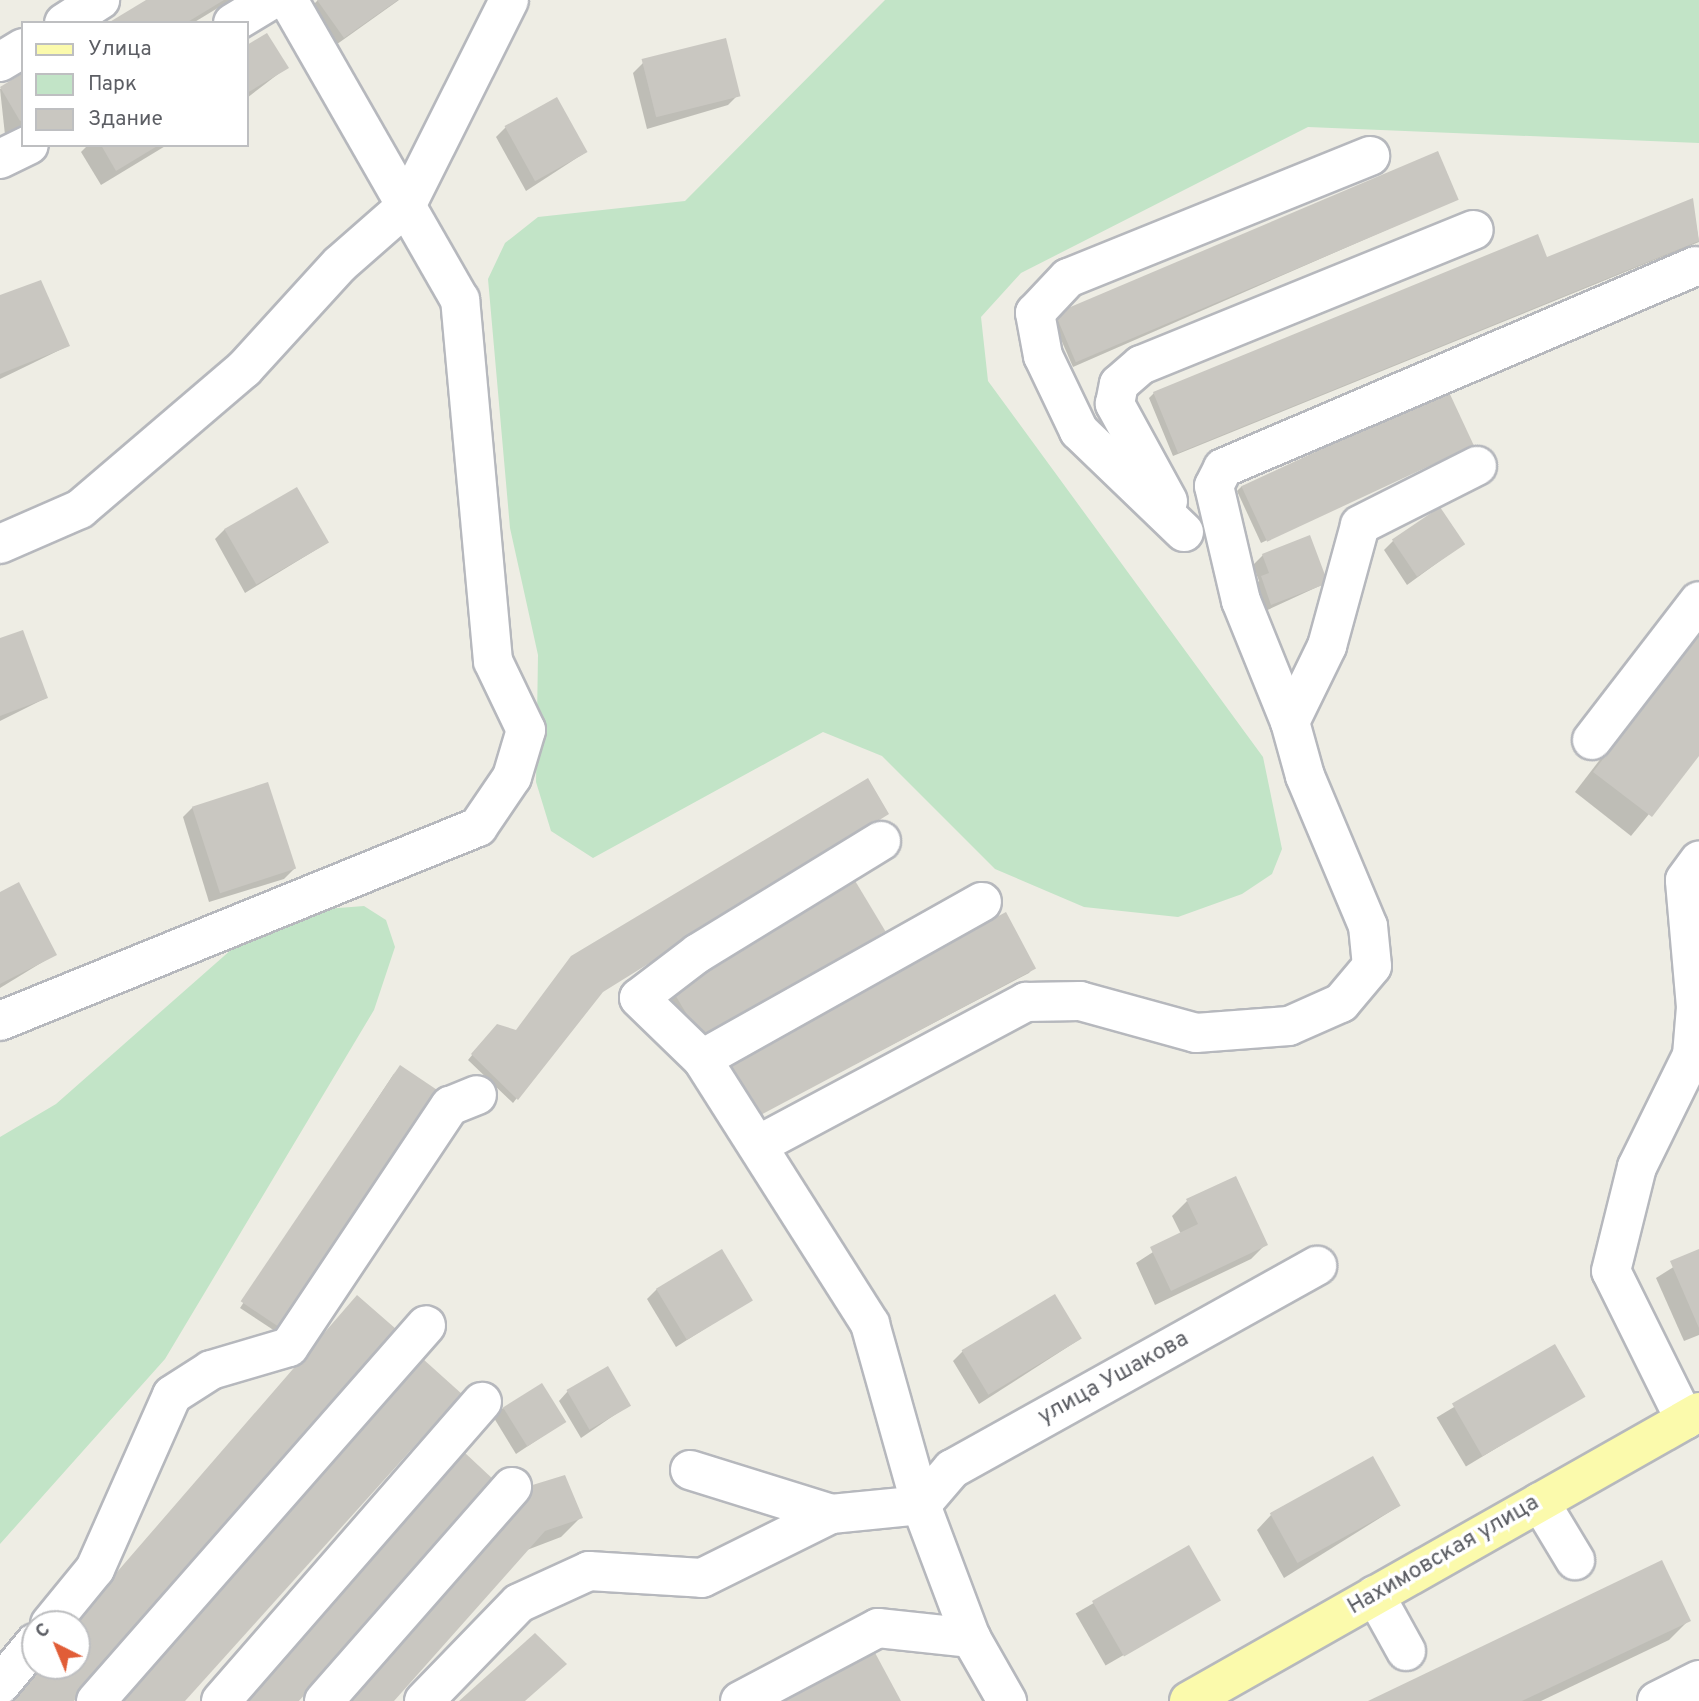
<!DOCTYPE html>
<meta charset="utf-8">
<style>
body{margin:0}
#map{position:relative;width:1699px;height:1701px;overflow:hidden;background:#eeede4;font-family:Overpass,sans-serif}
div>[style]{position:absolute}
.green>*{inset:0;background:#c2e4c7}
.shadow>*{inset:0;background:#0003;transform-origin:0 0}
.building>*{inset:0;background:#c9c7c1;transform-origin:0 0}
.roads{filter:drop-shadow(2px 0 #b6b8bd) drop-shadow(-2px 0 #b6b8bd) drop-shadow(0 2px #b6b8bd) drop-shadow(0 -2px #b6b8bd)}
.minor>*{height:38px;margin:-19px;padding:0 19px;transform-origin:19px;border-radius:19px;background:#fff}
.major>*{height:38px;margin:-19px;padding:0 19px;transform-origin:19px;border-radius:19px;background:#fbfaac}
span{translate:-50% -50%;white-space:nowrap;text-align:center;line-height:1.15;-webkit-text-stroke:7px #fff;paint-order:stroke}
.street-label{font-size:23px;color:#5c5e64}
.legend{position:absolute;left:21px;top:21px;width:228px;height:126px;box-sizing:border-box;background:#fff;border:2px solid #bebfc1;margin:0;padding:9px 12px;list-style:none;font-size:21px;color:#5c5e64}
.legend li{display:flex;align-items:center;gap:14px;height:35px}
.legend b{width:35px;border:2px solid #bebfc1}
.north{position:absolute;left:21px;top:1610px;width:70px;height:70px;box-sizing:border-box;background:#fff;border:2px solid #bebfc1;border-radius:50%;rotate:317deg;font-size:19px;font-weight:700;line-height:28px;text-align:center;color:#5c5e64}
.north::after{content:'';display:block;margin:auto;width:24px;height:32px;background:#e15d37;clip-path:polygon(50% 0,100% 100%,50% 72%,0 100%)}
</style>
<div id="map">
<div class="green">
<div style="clip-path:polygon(885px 0,1699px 0,1699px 143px,1308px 127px,1021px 273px,981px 317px,988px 381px,1263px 757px,1282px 849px,1272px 874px,1242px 894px,1178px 917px,1084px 907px,995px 869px,882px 756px,823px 732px,593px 858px,551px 831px,536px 782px,538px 655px,510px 528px,488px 279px,505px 243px,538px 217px,685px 201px)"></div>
<div style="clip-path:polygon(364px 906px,386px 920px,395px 947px,374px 1010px,165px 1359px,0 1544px,0 1137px,56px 1104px,249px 934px,300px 911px)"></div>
</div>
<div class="shadow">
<div style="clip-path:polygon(149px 0,231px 0,193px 23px,111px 23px)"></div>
<div style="clip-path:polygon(318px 0,399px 0,333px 47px,308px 10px)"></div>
<div style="clip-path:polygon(266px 35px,286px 68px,247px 98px,247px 47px)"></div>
<div style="clip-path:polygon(643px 63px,738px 95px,728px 105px,647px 129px,633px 73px)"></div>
<div style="clip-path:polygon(23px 75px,23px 124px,5px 135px,0 89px)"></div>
<div style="clip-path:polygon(506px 127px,586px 152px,526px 191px,496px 137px)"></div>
<div style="clip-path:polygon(88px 145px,167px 145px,101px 185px,81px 152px)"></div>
<div style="clip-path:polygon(1457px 199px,1073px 367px,1053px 321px,1057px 316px)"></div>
<div style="clip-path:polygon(1692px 200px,1699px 242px,1173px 456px,1149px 398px,1154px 393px,1546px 259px)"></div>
<div style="clip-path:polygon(0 297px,68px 346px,0 379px)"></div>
<div style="clip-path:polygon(1471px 444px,1261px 543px,1237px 491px,1242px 486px)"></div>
<div style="clip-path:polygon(225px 529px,327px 543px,245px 593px,215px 539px)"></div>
<div style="clip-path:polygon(1393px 541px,1463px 544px,1407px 585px,1384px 550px)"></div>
<div style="clip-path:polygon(1263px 555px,1326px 583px,1261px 613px,1252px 588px,1259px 581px,1253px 565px)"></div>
<div style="clip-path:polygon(1699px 631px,1699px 753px,1631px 836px,1575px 792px)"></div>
<div style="clip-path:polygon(0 640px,46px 698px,0 721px)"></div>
<div style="clip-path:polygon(267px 784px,294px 869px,284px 879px,209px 902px,183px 817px,192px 808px)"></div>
<div style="clip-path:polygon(0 894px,54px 955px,0 988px)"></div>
<div style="clip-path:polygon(1006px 915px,1033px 968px,1029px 973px,746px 1121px)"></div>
<div style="clip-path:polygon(883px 931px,698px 1044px,668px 994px)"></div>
<div style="clip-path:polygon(599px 994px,513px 1103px,468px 1060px,492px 1031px,515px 1032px)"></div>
<div style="clip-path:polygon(395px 1072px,281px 1335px,240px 1308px)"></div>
<div style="clip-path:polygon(1187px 1201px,1266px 1244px,1251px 1259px,1155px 1305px,1136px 1263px,1181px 1234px,1172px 1216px)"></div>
<div style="clip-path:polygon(1699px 1251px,1699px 1335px,1684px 1341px,1656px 1278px)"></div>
<div style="clip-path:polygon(657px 1289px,750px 1300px,676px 1347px,647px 1299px)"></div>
<div style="clip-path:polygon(1080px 1339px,979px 1404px,953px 1361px,963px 1351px)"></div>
<div style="left:1554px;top:1347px;width:57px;height:137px;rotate:59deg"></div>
<div style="clip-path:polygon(568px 1391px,629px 1405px,581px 1438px,559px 1401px)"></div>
<div style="clip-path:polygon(503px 1408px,564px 1422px,516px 1454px,494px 1418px)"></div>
<div style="clip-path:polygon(564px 1477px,581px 1517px,561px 1537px,527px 1550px,392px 1701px)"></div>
<div style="clip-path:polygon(1399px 1506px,1284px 1578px,1257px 1530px,1271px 1515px)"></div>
<div style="left:1189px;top:1548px;width:60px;height:131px;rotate:60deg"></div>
<div style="clip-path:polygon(1689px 1620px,1669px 1640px,1541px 1701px,1372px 1701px)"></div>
</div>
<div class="building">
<div style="clip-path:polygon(146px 0,224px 0,186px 23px,108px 23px)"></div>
<div style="clip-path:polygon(317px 0,398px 0,344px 38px)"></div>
<div style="clip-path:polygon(267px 33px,289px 68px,247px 93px,247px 45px)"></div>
<div style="left:726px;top:38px;width:60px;height:87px;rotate:76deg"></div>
<div style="clip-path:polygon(23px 73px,23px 120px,20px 121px,0 87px)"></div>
<div style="left:557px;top:97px;width:63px;height:60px;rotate:61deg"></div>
<div style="clip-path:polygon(101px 145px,159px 145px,116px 171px)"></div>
<div style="left:1438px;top:151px;width:53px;height:416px;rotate:67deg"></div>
<div style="clip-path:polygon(1693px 198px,1699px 241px,1178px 453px,1153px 392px,1538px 234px,1547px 257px)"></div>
<div style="clip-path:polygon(41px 280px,70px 346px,0 374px,0 295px)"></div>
<div style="left:1448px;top:390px;width:61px;height:228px;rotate:65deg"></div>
<div style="left:297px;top:487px;width:64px;height:84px;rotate:60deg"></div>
<div style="left:1440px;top:507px;width:45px;height:58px;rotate:56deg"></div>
<div style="clip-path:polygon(1310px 535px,1328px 583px,1271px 605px,1261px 576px,1269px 573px,1262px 554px)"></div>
<div style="clip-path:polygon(23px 630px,48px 698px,0 716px,0 638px)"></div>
<div style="clip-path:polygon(1699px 634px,1699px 756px,1652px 817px,1593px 772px)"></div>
<div style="clip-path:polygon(868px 778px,889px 814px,603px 992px,518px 1100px,471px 1054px,497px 1024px,516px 1030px,571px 956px)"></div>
<div style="left:268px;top:782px;width:91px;height:80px;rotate:72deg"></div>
<div style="left:854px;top:879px;width:61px;height:213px;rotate:59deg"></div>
<div style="clip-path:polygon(19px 882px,57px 955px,0 984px,0 892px)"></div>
<div style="left:1006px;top:912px;width:64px;height:322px;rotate:62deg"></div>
<div style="left:400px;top:1065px;width:52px;height:285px;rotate:34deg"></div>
<div style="clip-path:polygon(1236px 1176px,1268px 1245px,1171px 1291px,1150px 1247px,1198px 1224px,1186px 1199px)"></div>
<div style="left:722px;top:1249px;width:60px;height:77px;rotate:59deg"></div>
<div style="clip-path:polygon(1699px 1249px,1699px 1328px,1670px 1261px)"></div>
<div style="left:1055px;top:1294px;width:52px;height:109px;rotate:59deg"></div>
<div style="clip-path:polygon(357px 1295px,396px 1329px,74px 1701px,5px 1701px,35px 1666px,77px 1666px,77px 1624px,72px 1624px)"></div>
<div style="left:1555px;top:1344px;width:61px;height:119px;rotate:60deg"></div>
<div style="left:423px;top:1359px;width:52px;height:456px;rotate:42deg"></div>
<div style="left:608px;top:1366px;width:46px;height:48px;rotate:60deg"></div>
<div style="left:542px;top:1383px;width:46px;height:46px;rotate:58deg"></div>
<div style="left:464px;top:1452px;width:49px;height:334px;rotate:43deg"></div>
<div style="left:1373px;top:1456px;width:57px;height:118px;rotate:61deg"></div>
<div style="clip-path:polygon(565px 1475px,583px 1518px,545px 1531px,394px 1701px,338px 1701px,526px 1487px)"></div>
<div style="left:1189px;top:1545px;width:64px;height:112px;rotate:60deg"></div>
<div style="clip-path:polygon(1662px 1560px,1691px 1621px,1522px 1701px,1368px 1701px)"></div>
<div style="clip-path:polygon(535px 1633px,567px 1664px,525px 1701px,459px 1701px)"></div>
<div style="clip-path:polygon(873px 1649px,901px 1701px,777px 1701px)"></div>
</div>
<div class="roads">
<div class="minor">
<div style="left:64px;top:23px;width:43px;rotate:-32.6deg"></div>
<div style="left:233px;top:23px;width:44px;rotate:-31.2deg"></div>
<div style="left:0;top:62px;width:27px;rotate:-31deg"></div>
<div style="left:0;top:159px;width:32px;rotate:-26deg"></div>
<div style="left:1168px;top:501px;width:111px;rotate:-118.7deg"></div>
<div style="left:1115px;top:404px;width:20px;rotate:-79deg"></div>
<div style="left:1119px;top:384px;width:29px;rotate:-41deg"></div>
<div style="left:1141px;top:365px;width:359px;rotate:-22.1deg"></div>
<div style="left:1184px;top:532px;width:146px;rotate:-136.1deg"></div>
<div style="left:1079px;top:431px;width:83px;rotate:-115.6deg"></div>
<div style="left:1043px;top:356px;width:44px;rotate:-100.5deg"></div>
<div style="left:1035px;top:313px;width:48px;rotate:-46.7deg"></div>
<div style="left:1068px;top:278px;width:326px;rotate:-22deg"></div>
<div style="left:0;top:544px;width:87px;rotate:-23.6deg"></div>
<div style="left:80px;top:509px;width:216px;rotate:-40.5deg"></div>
<div style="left:244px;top:369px;width:142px;rotate:-47.6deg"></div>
<div style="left:340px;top:264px;width:88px;rotate:-41.3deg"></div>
<div style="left:406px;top:206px;width:230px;rotate:-63.4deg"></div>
<div style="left:1290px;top:722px;width:131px;rotate:-112deg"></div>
<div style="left:1241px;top:601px;width:118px;rotate:-103.2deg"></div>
<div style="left:1214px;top:486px;width:20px;rotate:-63deg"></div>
<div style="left:1223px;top:468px;width:514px;rotate:-23.13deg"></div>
<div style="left:1592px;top:740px;width:175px;rotate:-52.4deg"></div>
<div style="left:881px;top:841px;width:215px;rotate:148.5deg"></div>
<div style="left:698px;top:953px;width:74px;rotate:142.7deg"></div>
<div style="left:639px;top:998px;width:88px;rotate:44.1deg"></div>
<div style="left:702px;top:1059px;width:314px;rotate:57.6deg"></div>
<div style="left:870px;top:1324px;width:188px;rotate:74.3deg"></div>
<div style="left:921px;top:1505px;width:142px;rotate:69.4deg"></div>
<div style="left:971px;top:1638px;width:73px;rotate:60.3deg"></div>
<div style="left:0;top:1021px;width:516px;rotate:-22.09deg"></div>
<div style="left:478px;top:827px;width:60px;rotate:-55.8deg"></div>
<div style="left:512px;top:777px;width:49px;rotate:-73.4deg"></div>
<div style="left:526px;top:730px;width:76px;rotate:-115.6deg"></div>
<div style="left:493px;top:661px;width:363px;rotate:-95.2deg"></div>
<div style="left:460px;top:300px;width:346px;rotate:-119.8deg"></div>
<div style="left:702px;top:1059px;width:321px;rotate:-29.3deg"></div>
<div style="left:760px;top:1144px;width:302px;rotate:-28.1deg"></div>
<div style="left:1026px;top:1002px;width:54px;rotate:-1.1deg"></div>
<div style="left:1080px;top:1001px;width:120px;rotate:15.4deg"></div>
<div style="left:1196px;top:1033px;width:93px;rotate:-4.3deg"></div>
<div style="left:1289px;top:1026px;width:57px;rotate:-23.9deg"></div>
<div style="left:1341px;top:1003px;width:48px;rotate:-50deg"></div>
<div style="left:1372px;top:966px;width:40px;rotate:-95.7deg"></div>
<div style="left:1368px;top:926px;width:163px;rotate:-112.8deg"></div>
<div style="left:1305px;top:776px;width:56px;rotate:-105.5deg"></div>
<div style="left:1290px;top:722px;width:85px;rotate:-64deg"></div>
<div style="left:1327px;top:646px;width:125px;rotate:-74.7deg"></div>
<div style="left:1360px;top:525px;width:131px;rotate:-26.8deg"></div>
<div style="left:1685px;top:1420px;width:166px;rotate:-116.4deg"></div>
<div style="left:1611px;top:1271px;width:107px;rotate:-76deg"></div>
<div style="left:1637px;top:1167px;width:125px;rotate:-63.8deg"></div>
<div style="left:1692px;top:1055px;width:48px;rotate:-85.2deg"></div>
<div style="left:1696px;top:1007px;width:127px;rotate:-95deg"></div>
<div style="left:1685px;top:880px;width:24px;rotate:-54deg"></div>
<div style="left:690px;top:1470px;width:148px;rotate:17.3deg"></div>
<div style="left:1540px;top:1502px;width:68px;rotate:58.9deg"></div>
<div style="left:921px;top:1505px;width:48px;rotate:-49.3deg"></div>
<div style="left:952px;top:1469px;width:418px;rotate:-29.1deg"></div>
<div style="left:1375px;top:1595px;width:64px;rotate:61deg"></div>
<div style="left:50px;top:1624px;width:71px;rotate:-50.7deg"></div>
<div style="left:95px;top:1569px;width:190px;rotate:-66.1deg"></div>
<div style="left:172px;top:1395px;width:46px;rotate:-32.7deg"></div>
<div style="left:211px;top:1370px;width:81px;rotate:-16.4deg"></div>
<div style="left:289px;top:1347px;width:290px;rotate:-56.3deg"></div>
<div style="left:450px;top:1106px;width:29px;rotate:-22deg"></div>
<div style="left:0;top:1685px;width:55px;rotate:-50.2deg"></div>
<div style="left:96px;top:1701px;width:500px;rotate:-48.7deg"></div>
<div style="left:221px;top:1701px;width:397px;rotate:-48.9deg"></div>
<div style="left:324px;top:1701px;width:285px;rotate:-48.7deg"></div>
<div style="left:424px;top:1701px;width:136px;rotate:-45.9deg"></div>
<div style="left:519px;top:1603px;width:77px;rotate:-24.6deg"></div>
<div style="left:589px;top:1571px;width:113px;rotate:3.5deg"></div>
<div style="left:702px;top:1578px;width:144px;rotate:-26.4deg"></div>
<div style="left:831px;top:1514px;width:90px;rotate:-5.7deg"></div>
<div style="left:740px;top:1701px;width:156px;rotate:-27.9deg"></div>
<div style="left:878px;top:1628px;width:94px;rotate:6.1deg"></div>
<div style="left:1657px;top:1701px;width:47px;rotate:-26.6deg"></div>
</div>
<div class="major">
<div style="left:1189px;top:1701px;width:586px;rotate:-29.54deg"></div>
</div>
</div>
<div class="street-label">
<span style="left:1114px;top:1379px;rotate:-29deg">улица Ушакова</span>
<span style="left:1444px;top:1556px;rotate:-30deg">Нахимовская улица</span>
</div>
<ul class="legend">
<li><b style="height:9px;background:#fbfaac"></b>Улица</li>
<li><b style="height:19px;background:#c2e4c7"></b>Парк</li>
<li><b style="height:19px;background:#c9c7c1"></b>Здание</li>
</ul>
<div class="north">С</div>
</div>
